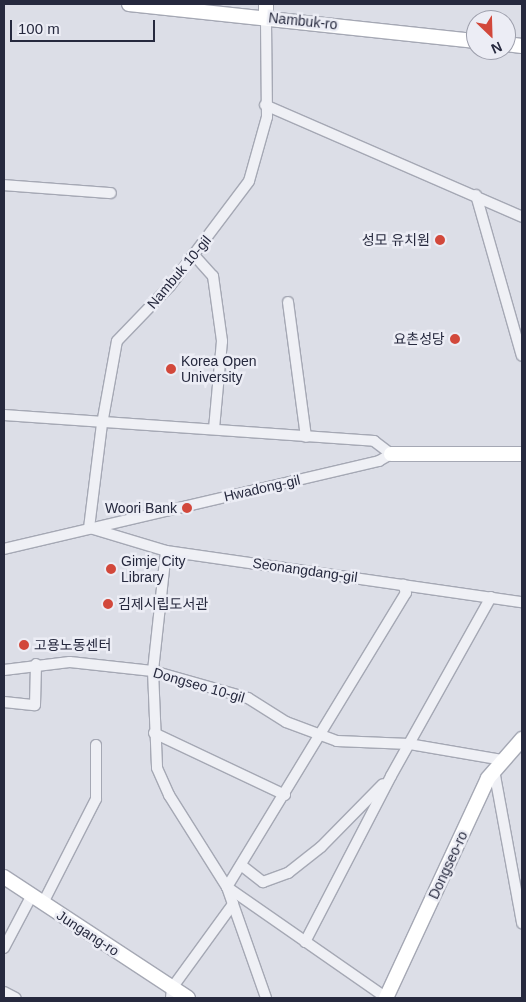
<!DOCTYPE html>
<meta charset="utf-8">
<style>
body{margin:0}
#map{position:relative;width:526px;height:1002px;overflow:hidden;background:#dcdee7;font-family:Helvetica,"Noto Sans KR",sans-serif}
div>[style]{position:absolute}
.roads{filter:drop-shadow(1px 0 #a5a8b4) drop-shadow(-1px 0 #a5a8b4) drop-shadow(0 1px #a5a8b4) drop-shadow(0 -1px #a5a8b4)}
.street>*{height:10px;margin:-5px;padding:0 5px;transform-origin:5px;border-radius:5px;background:#eff0f5}
.secondary>*{height:14px;margin:-7px;padding:0 7px;transform-origin:7px;border-radius:7px;background:#fff}
.dots>*{width:14px;height:14px;translate:-50% -50%;box-sizing:border-box;border:2px solid #ecedf5;border-radius:50%}
span{translate:-50% -50%;white-space:nowrap;text-align:center;line-height:1.15;-webkit-text-stroke:5px #ecedf5;paint-order:stroke}
.street-label{font-size:14px;color:#26293e}
.poi-label{font-size:14px;color:#26293e}
.right{translate:-100% -50%;text-align:right}
.left{translate:0 -50%;text-align:left}
.frame{position:absolute;inset:0;border:5px solid #26293e;pointer-events:none}
.north{position:absolute;left:466px;top:10px;width:50px;height:50px;box-sizing:border-box;background:#ecedf5;border:1px solid #9d9fac;border-radius:50%;rotate:156deg;font-size:14px;font-weight:700;line-height:20px;text-align:center;color:#26293e}
.north::after{content:'';display:block;margin:auto;width:18px;height:22px;background:#d2483b;clip-path:polygon(50% 0,100% 100%,50% 72%,0 100%)}
.scale{position:absolute;left:10px;top:20px;width:145px;height:22px;box-sizing:border-box;border:2px solid #26293e;border-top:0;padding-left:6px;font-size:15px;line-height:18px;white-space:nowrap;color:#26293e;-webkit-text-stroke:4px #ecedf5;paint-order:stroke}
</style>
<div id="map">
<div class="roads">
<div class="street">
<div style="left:265px;top:105px;width:280px;rotate:23.5deg"></div>
<div style="left:4px;top:185px;width:107px;rotate:4.3deg"></div>
<div style="left:476px;top:195px;width:167px;rotate:74.1deg"></div>
<div style="left:193px;top:254px;width:30px;rotate:48deg"></div>
<div style="left:213px;top:276px;width:66px;rotate:82.1deg"></div>
<div style="left:222px;top:341px;width:88px;rotate:95.2deg"></div>
<div style="left:288px;top:302px;width:136px;rotate:82.4deg"></div>
<div style="left:4px;top:415px;width:371px;rotate:4deg"></div>
<div style="left:374px;top:441px;width:21px;rotate:37deg"></div>
<div style="left:391px;top:454px;width:14px;rotate:150deg"></div>
<div style="left:379px;top:461px;width:385px;rotate:166.8deg"></div>
<div style="left:89px;top:528px;width:105px;rotate:-82.9deg"></div>
<div style="left:102px;top:424px;width:84px;rotate:-79.8deg"></div>
<div style="left:117px;top:341px;width:76px;rotate:-46.1deg"></div>
<div style="left:170px;top:286px;width:131px;rotate:-53deg"></div>
<div style="left:249px;top:181px;width:66px;rotate:-74.3deg"></div>
<div style="left:267px;top:117px;width:100px;rotate:-90.6deg"></div>
<div style="left:90px;top:528px;width:79px;rotate:16.8deg"></div>
<div style="left:166px;top:551px;width:360px;rotate:8.2deg"></div>
<div style="left:166px;top:551px;width:121px;rotate:96.2deg"></div>
<div style="left:153px;top:671px;width:97px;rotate:87.6deg"></div>
<div style="left:157px;top:768px;width:30px;rotate:66deg"></div>
<div style="left:169px;top:795px;width:109px;rotate:57.8deg"></div>
<div style="left:227px;top:887px;width:195px;rotate:34.8deg"></div>
<div style="left:4px;top:670px;width:66px;rotate:-6.9deg"></div>
<div style="left:70px;top:662px;width:83px;rotate:6.2deg"></div>
<div style="left:153px;top:671px;width:99px;rotate:15.9deg"></div>
<div style="left:248px;top:698px;width:45px;rotate:32.3deg"></div>
<div style="left:286px;top:722px;width:54px;rotate:20.4deg"></div>
<div style="left:337px;top:741px;width:72px;rotate:2.4deg"></div>
<div style="left:409px;top:744px;width:95px;rotate:9.7deg"></div>
<div style="left:4px;top:702px;width:31px;rotate:6deg"></div>
<div style="left:35px;top:705px;width:41px;rotate:-88.6deg"></div>
<div style="left:154px;top:733px;width:145px;rotate:25.3deg"></div>
<div style="left:494px;top:770px;width:156px;rotate:79.6deg"></div>
<div style="left:241px;top:865px;width:28px;rotate:38deg"></div>
<div style="left:263px;top:882px;width:27px;rotate:-20deg"></div>
<div style="left:288px;top:873px;width:42px;rotate:-38.2deg"></div>
<div style="left:321px;top:847px;width:88px;rotate:-45.5deg"></div>
<div style="left:227px;top:887px;width:344px;rotate:-58.7deg"></div>
<div style="left:406px;top:593px;width:9px;rotate:-108deg"></div>
<div style="left:227px;top:887px;width:118px;rotate:70.6deg"></div>
<div style="left:43px;top:903px;width:117px;rotate:-63deg"></div>
<div style="left:96px;top:799px;width:54px;rotate:-90deg"></div>
<div style="left:305px;top:942px;width:187px;rotate:-62.6deg"></div>
<div style="left:391px;top:776px;width:205px;rotate:-60.8deg"></div>
<div style="left:4px;top:948px;width:60px;rotate:-62.2deg"></div>
<div style="left:4px;top:992px;width:13px;rotate:27deg"></div>
<div style="left:171px;top:998px;width:10px;rotate:-84deg"></div>
<div style="left:172px;top:988px;width:104px;rotate:-54deg"></div>
</div>
<div class="secondary">
<div style="left:129px;top:4px;width:349px;rotate:6.1deg"></div>
<div style="left:266px;top:4px;width:13px;rotate:90deg"></div>
<div style="left:506px;top:44px;width:16px;rotate:7deg"></div>
<div style="left:391px;top:454px;width:131px"></div>
<div style="left:4px;top:877px;width:220px;rotate:33.3deg"></div>
<div style="left:386px;top:998px;width:242px;rotate:-65.1deg"></div>
<div style="left:488px;top:778px;width:52px;rotate:-48.9deg"></div>
</div>
</div>
<div class="dots">
<div style="left:440px;top:240px;background:#d2483b"></div>
<div style="left:455px;top:339px;background:#d2483b"></div>
<div style="left:171px;top:369px;background:#d2483b"></div>
<div style="left:187px;top:508px;background:#d2483b"></div>
<div style="left:111px;top:569px;background:#d2483b"></div>
<div style="left:108px;top:604px;background:#d2483b"></div>
<div style="left:24px;top:645px;background:#d2483b"></div>
</div>
<div class="street-label">
<span style="left:303px;top:21px;rotate:6deg">Nambuk-ro</span>
<span style="left:179px;top:272px;rotate:-50deg">Nambuk 10-gil</span>
<span style="left:262px;top:488px;rotate:-13deg">Hwadong-gil</span>
<span style="left:305px;top:570px;rotate:8deg">Seonangdang-gil</span>
<span style="left:199px;top:685px;rotate:16deg">Dongseo 10-gil</span>
<span style="left:448px;top:865px;rotate:-65deg">Dongseo-ro</span>
<span style="left:88px;top:933px;rotate:33deg">Jungang-ro</span>
</div>
<div class="poi-label">
<span class="right" style="left:430px;top:240px">성모 유치원</span>
<span class="right" style="left:445px;top:339px">요촌성당</span>
<span class="left" style="left:181px;top:369px">Korea Open<br>University</span>
<span class="right" style="left:177px;top:508px">Woori Bank</span>
<span class="left" style="left:121px;top:569px">Gimje City<br>Library</span>
<span class="left" style="left:118px;top:604px">김제시립도서관</span>
<span class="left" style="left:34px;top:645px">고용노동센터</span>
</div>
<div class="frame"></div>
<div class="north">N</div>
<div class="scale">100 m</div>
</div>
